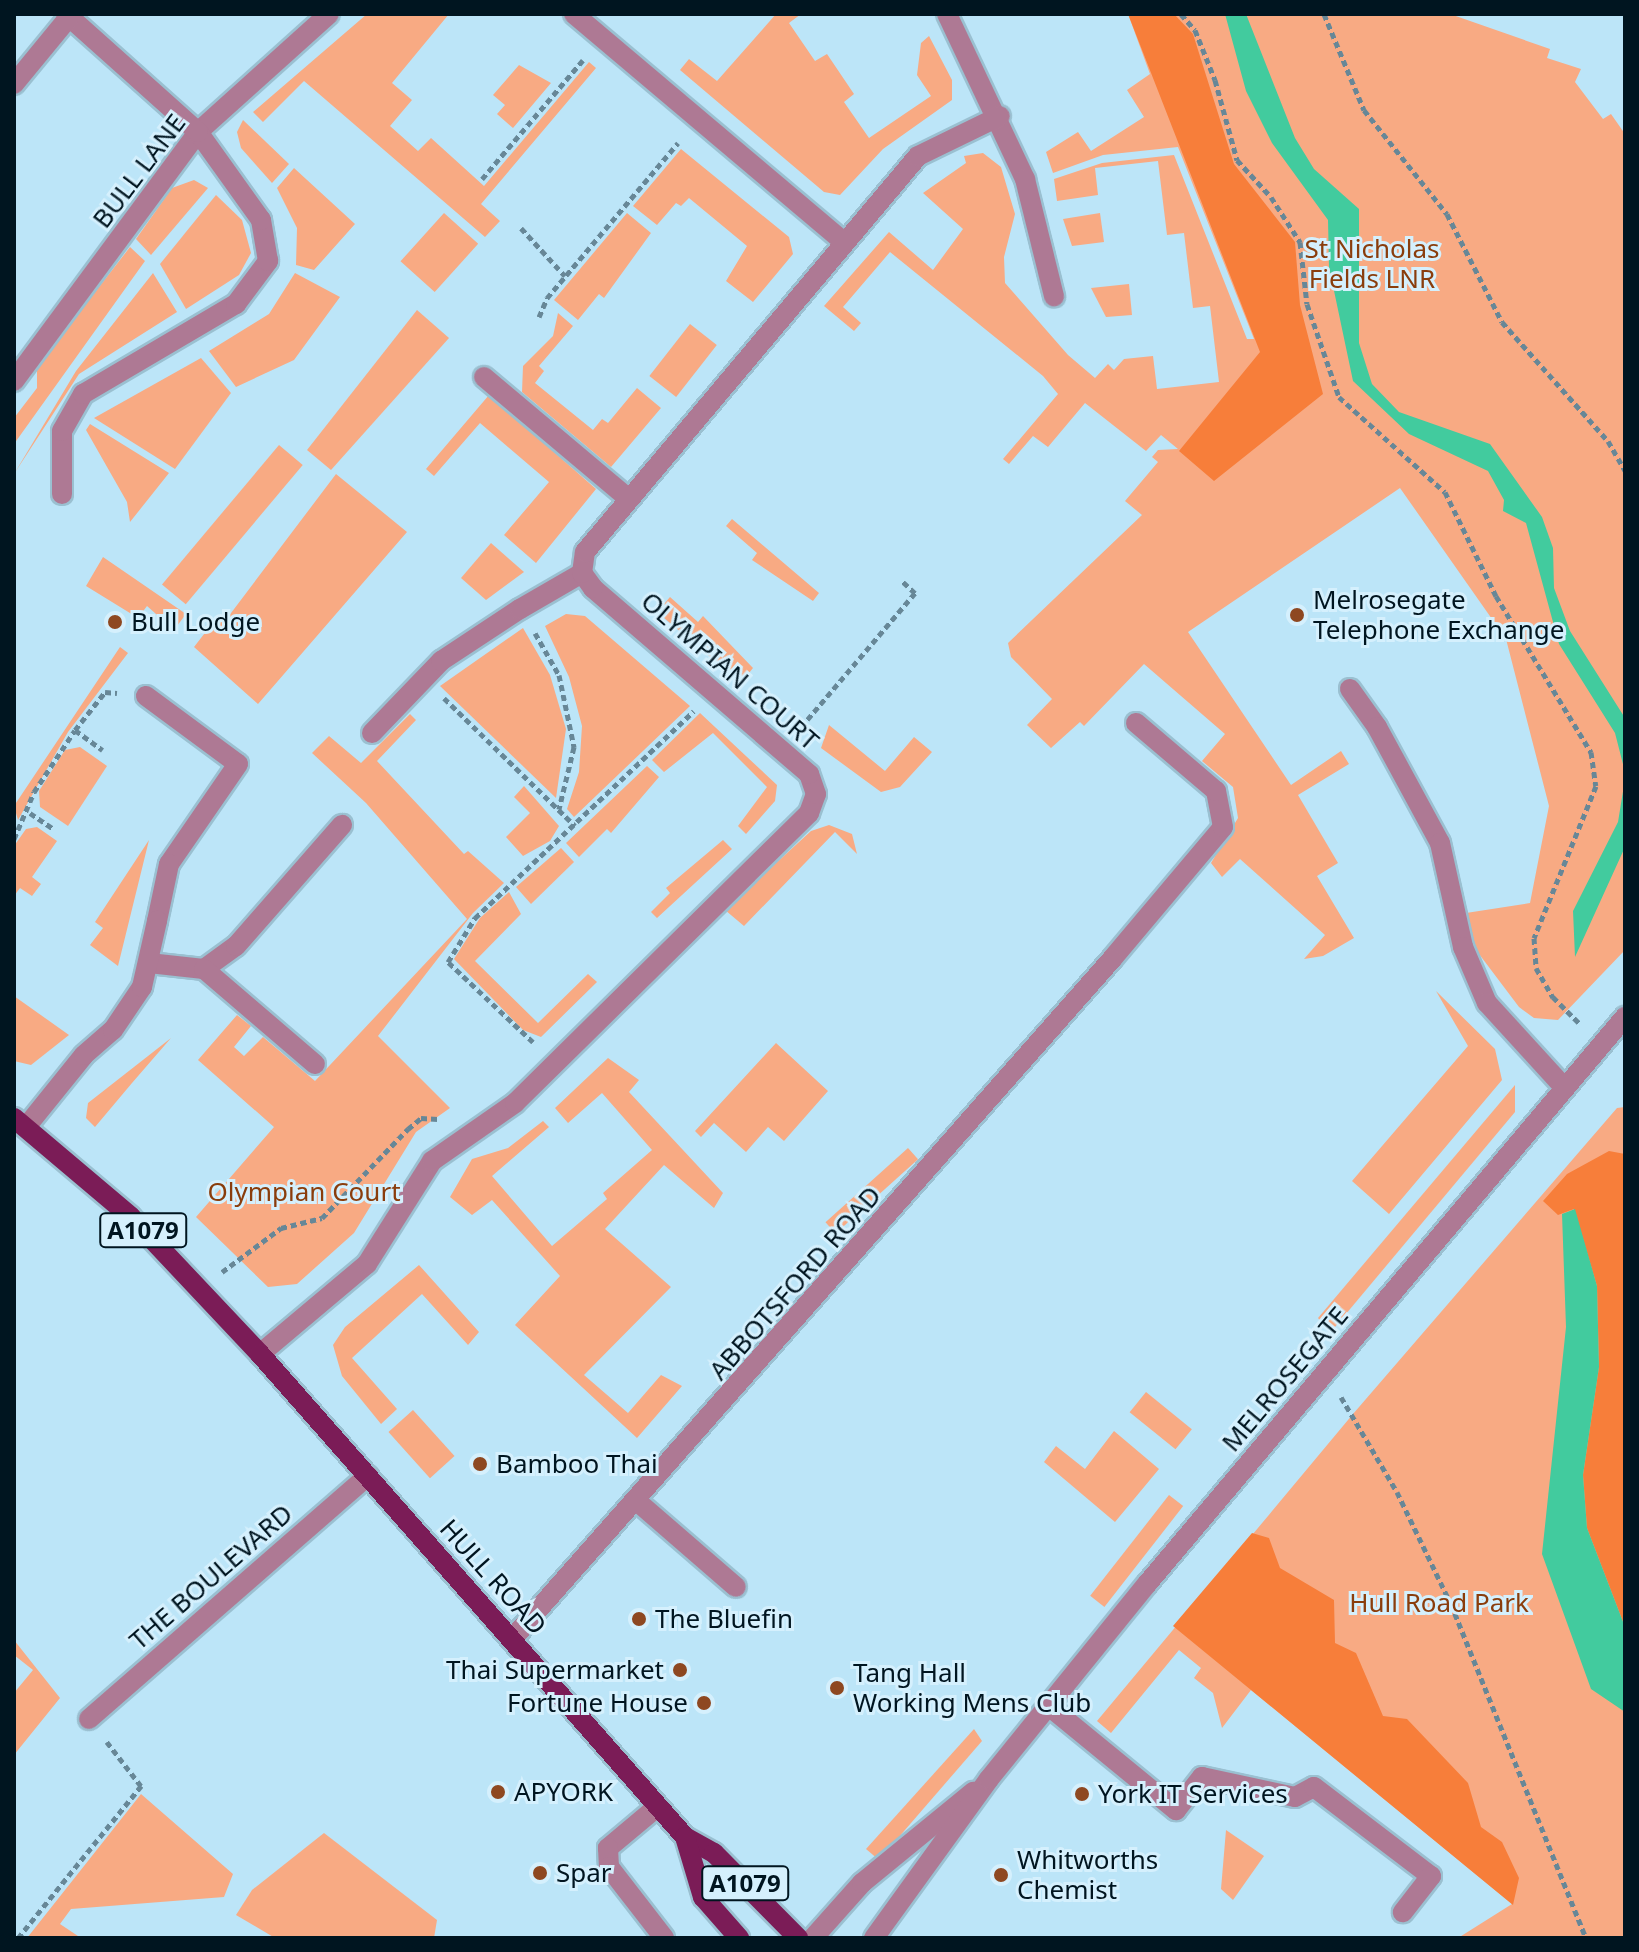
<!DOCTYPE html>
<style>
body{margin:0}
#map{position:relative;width:1639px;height:1952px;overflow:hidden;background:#bce5f8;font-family:"Noto Sans",sans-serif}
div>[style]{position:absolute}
.green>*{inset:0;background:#f8aa83;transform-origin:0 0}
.forest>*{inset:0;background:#f77e3a}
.water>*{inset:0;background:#42cb9e}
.path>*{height:5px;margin-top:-2.5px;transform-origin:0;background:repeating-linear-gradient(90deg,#678797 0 6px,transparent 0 10px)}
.roads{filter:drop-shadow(2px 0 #9ac0d1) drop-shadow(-2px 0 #9ac0d1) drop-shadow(0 2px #9ac0d1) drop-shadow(0 -2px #9ac0d1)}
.service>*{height:20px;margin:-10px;padding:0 10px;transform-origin:10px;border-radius:10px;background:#ae7994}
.minor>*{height:20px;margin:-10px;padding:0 10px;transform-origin:10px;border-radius:10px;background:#ae7994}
.tertiary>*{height:20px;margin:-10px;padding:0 10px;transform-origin:10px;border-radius:10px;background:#ae7994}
.primary>*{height:20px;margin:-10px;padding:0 10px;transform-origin:10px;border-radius:10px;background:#7b1c57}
.dots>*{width:22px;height:22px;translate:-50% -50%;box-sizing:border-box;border:4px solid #d5f0fd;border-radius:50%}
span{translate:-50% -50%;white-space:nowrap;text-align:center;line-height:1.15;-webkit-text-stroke:6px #d5f0fd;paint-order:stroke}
.shield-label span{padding:2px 6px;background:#d5f0fd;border:2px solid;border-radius:6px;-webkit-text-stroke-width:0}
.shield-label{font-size:24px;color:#001520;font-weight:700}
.street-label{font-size:26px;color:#001520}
.park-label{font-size:26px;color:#8a3d0c}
.poi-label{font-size:26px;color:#001520}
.left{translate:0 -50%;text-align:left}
.right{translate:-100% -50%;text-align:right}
.frame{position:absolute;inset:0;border:16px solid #001520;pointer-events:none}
</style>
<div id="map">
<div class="green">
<div style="clip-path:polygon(367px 14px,449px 14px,392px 83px,412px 100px,390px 126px,418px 151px,431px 138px,484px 186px,589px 62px,596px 68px,481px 204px,500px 221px,485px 237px,304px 81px,263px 122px,253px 112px)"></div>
<div style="clip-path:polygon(776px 14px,801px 14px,789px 23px,815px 61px,827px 54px,854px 94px,844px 102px,869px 138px,931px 96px,917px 75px,921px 43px,929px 36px,952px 80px,952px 100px,883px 149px,840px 195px,824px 192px,680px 70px,689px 59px,717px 81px)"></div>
<div style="clip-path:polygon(1128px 14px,1450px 14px,1550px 49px,1547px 58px,1581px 69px,1575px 82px,1603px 119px,1611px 114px,1625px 134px,1625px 950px,1558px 1020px,1534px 1018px,1519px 1007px,1476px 950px,1466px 913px,1530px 903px,1549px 806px,1506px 639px,1400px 488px,1188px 632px,1291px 785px,1341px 751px,1349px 764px,1298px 795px,1338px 863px,1317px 876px,1354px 938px,1323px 956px,1304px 959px,1325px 935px,1240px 859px,1222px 877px,1211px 863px,1238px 818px,1233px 787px,1202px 761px,1225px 734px,1144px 664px,1084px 726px,1080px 722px,1051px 748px,1027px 725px,1052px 699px,1011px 657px,1008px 643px,1142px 515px,1125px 501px,1158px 462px,1152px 457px,1158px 450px,1178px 449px,1161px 435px,1146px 451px,1085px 403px,1048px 447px,1033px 436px,1009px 464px,1003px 459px,1058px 394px,1043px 376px,890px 252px,843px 307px,861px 323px,854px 331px,824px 306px,889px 232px,933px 270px,963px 229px,923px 193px,966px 163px,964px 156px,983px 153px,1001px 167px,1015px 214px,1004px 257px,1005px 283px,1068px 355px,1095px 378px,1108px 364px,1114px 370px,1124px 359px,1153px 356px,1157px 389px,1219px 382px,1210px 306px,1193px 308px,1184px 233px,1167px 235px,1158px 161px,1095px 168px,1098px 195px,1057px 201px,1054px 179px,1102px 163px,1174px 155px,1247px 339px,1254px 339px,1178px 147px,1103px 155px,1053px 173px,1046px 152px,1078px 132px,1091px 151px,1144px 117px,1127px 90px,1150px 74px)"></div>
<div style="clip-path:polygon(519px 65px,551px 83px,513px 128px,497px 114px,505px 105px,493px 95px)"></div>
<div style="clip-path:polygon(243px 120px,289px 164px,272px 183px,241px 148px,237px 132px)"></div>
<div style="clip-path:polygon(681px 149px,789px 237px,793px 254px,753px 302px,726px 281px,747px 246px,689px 198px,681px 206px,676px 203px,657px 225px,633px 206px)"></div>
<div style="clip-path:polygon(294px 168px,355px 224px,314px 270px,296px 265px,297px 228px,277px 188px)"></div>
<div style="clip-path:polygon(194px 180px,208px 188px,151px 255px,136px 239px,172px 188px)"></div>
<div style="clip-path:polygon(216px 195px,242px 220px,251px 253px,239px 275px,186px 309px,160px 264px)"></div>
<div style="left:444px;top:213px;width:46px;height:65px;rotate:42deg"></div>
<div style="clip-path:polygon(627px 213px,651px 233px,604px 298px,599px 294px,578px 320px,554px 300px)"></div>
<div style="clip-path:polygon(1100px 213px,1104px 242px,1072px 246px,1063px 219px)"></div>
<div style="clip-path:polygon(130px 247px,145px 261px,14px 444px,14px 418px,37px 388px,37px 367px)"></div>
<div style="clip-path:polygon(153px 273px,177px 312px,79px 374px,14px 474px,76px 371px)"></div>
<div style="clip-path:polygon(295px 273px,340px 297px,294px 360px,236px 387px,209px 351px,269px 314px)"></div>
<div style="clip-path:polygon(1129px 284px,1132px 315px,1106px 317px,1091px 288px)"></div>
<div style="clip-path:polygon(417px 310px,449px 338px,331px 470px,307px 450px)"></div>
<div style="clip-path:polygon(558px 313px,573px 326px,539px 366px,544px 371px,535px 383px,593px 430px,602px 419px,608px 423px,637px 388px,661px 408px,611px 467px,522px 392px,523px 366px,553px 336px)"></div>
<div style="left:690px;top:324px;width:34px;height:66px;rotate:38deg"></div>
<div style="clip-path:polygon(201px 358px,231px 393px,175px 469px,94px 418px)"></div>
<div style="clip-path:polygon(489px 395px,596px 489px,536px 563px,504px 535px,549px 482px,480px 423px,434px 476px,426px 469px)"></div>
<div style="clip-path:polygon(90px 424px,169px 473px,130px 522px,127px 502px,86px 430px)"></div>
<div style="left:279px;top:445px;width:31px;height:182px;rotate:40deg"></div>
<div style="clip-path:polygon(336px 474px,407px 532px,258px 704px,194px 647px,218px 616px,225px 621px)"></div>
<div style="clip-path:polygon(732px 519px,819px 593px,813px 601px,752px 560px,757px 553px,726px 526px)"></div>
<div style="clip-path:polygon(491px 543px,524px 572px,486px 600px,461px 578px)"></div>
<div style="clip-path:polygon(103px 557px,186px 614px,174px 630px,147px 606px,138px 618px,86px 586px)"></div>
<div style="clip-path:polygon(670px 597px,698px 622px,703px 616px,753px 668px,741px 683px,657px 612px)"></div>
<div style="clip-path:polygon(566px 614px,585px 616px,690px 706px,574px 817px,567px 809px,579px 772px,582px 726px,569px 677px,545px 626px)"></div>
<div style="clip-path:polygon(523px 628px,550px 675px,566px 729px,556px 798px,440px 686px)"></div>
<div style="clip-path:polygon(120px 647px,128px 653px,68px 732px,18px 820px,14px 806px)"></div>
<div style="clip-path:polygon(700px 713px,777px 785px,775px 801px,746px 834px,738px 826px,767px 787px,713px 733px,664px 772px,652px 760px)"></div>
<div style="clip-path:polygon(410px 714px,416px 720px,377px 761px,464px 854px,468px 851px,504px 883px,473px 913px,378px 1036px,450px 1108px,416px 1132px,354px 1233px,297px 1284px,268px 1287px,196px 1217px,274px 1127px,198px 1060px,237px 1015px,251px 1026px,234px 1047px,244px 1056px,263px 1037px,315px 1081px,467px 919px,366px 803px,312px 753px,329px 736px,361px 763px)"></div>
<div style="clip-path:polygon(829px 725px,885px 771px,914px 737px,932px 752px,900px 787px,881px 792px,821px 748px)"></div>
<div style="clip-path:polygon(80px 747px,107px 766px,68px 826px,40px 807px,39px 791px,65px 750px)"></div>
<div style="clip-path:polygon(647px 766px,659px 777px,611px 833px,607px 829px,579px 857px,566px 843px)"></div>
<div style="clip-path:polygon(524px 786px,559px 826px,550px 841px,523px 856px,506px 837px,530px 813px,514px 797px)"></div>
<div style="clip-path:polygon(829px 825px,852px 834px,857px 854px,835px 832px,744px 926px,725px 910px,811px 831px)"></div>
<div style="clip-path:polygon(37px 827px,57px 841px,32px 877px,41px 884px,32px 896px,20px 888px,14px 896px,14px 846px,26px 829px)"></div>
<div style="clip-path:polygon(149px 840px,118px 966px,90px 945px,103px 928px,95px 922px)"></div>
<div style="clip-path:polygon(723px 840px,732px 849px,657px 918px,651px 912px,670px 893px,666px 888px)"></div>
<div style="clip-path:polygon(561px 848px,574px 862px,531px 904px,516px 887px)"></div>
<div style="clip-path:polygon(509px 892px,521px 914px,475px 961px,538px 1023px,588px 974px,597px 982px,541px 1037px,523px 1030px,454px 959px,480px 918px)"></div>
<div style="clip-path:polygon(1436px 991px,1495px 1049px,1502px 1080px,1389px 1214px,1352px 1181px,1468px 1046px)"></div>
<div style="clip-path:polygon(14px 996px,69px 1035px,31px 1065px,14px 1061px)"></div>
<div style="clip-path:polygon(171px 1038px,132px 1083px,95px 1127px,86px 1118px,88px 1103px)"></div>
<div style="clip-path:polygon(776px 1043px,828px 1091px,784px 1141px,768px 1127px,746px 1152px,714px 1123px,701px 1137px,695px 1131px)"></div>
<div style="clip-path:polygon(608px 1058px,639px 1080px,629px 1092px,723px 1193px,714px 1208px,664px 1165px,605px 1229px,671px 1287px,584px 1375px,628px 1413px,661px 1375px,682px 1386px,637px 1438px,515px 1325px,560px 1276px,492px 1200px,472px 1215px,450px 1197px,472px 1159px,508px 1148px,543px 1121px,549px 1127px,492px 1176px,552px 1246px,607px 1199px,603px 1193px,652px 1150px,602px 1093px,568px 1123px,555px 1108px)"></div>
<div style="clip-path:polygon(1515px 1085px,1515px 1112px,1330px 1333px,1318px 1318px)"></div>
<div style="clip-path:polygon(1625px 1107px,1625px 1938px,1458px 1938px,1512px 1904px,1251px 1690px,1222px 1728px,1213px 1693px,1194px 1678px,1201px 1668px,1179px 1650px,1111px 1733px,1097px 1721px,1353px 1414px,1617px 1108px)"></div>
<div style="left:908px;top:1148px;width:15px;height:111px;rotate:48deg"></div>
<div style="clip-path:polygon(419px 1265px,479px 1332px,468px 1345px,422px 1294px,352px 1358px,397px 1409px,381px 1424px,342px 1376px,333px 1345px,345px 1327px)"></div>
<div style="left:1146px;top:1392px;width:59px;height:26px;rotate:39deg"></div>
<div style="left:413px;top:1410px;width:62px;height:33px;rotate:48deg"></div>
<div style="clip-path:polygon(1114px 1431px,1159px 1469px,1115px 1522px,1044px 1462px,1056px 1446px,1085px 1469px)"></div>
<div style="left:1169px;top:1495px;width:18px;height:128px;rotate:38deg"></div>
<div style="clip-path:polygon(14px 1640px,60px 1698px,14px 1755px,14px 1693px,33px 1670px,14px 1655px)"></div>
<div style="clip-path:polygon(974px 1729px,982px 1741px,879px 1860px,866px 1849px)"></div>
<div style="clip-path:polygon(141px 1794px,233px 1874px,224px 1897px,71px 1909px,60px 1924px,81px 1938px,27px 1938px)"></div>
<div style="clip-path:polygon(1226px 1830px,1264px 1856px,1233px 1900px,1221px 1889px)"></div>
<div style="clip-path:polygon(324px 1833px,437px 1920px,434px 1938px,275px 1938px,236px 1915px,252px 1890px)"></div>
</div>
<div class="forest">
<div style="clip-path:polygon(1128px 14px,1174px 14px,1193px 34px,1234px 164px,1295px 242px,1300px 305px,1323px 394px,1214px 481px,1179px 451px,1260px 352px)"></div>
<div style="clip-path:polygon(1609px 1151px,1625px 1154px,1625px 1627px,1587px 1528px,1583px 1475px,1599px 1367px,1597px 1286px,1574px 1209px,1558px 1215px,1543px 1201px,1567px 1174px)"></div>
<div style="clip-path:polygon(1252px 1533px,1269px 1538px,1280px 1568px,1334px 1600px,1335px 1643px,1356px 1653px,1383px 1716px,1407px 1719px,1468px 1783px,1481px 1827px,1502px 1842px,1519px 1878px,1513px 1905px,1173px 1626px)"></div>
</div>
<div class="water">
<div style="clip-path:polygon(1225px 14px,1246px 14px,1295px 138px,1314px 169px,1359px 209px,1359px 343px,1372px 384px,1399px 412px,1490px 444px,1542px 517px,1553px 548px,1554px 588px,1570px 631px,1625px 718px,1625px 772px,1615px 733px,1559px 644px,1526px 523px,1503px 511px,1504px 500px,1488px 471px,1409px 434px,1353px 381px,1329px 267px,1328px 220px,1272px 143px,1246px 91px)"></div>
<div style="clip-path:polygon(1625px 779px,1625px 847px,1575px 957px,1573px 911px,1618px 822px)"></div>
<div style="clip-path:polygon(1575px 1209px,1597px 1286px,1599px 1367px,1583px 1475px,1587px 1528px,1625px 1627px,1625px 1712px,1591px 1689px,1542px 1554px,1566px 1327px,1562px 1214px)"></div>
</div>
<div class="path">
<div style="left:1181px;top:14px;width:21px;rotate:49deg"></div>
<div style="left:1195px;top:30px;width:54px;rotate:68.2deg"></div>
<div style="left:1215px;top:80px;width:83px;rotate:74.6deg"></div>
<div style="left:1237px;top:160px;width:50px;rotate:47.4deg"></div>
<div style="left:1271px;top:197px;width:54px;rotate:57.2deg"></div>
<div style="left:1300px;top:242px;width:62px;rotate:83.6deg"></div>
<div style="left:1307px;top:304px;width:98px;rotate:71deg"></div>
<div style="left:1339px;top:397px;width:142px;rotate:41.9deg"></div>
<div style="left:1445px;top:492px;width:116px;rotate:63.9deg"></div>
<div style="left:1496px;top:596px;width:183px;rotate:58.7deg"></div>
<div style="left:1591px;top:752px;width:34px;rotate:82deg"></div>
<div style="left:1596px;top:786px;width:164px;rotate:112.2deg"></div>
<div style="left:1534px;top:938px;width:30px;rotate:86deg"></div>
<div style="left:1536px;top:968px;width:34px;rotate:60deg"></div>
<div style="left:1553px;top:997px;width:40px;rotate:45deg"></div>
<div style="left:1324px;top:14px;width:104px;rotate:67.4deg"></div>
<div style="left:1364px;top:110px;width:133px;rotate:51.4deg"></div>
<div style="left:1447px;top:214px;width:121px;rotate:63deg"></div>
<div style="left:1502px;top:322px;width:159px;rotate:48.3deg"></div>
<div style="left:1608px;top:441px;width:34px;rotate:60deg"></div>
<div style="left:482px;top:179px;width:156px;rotate:-49.7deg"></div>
<div style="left:521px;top:228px;width:65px;rotate:47.5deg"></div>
<div style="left:539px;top:317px;width:21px;rotate:-67deg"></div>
<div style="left:547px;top:298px;width:203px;rotate:-49.8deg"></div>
<div style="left:535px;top:633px;width:48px;rotate:60.3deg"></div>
<div style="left:559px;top:675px;width:74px;rotate:78.2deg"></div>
<div style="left:574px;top:747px;width:64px;rotate:103.6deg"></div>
<div style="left:444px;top:698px;width:183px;rotate:44.3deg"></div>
<div style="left:801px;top:727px;width:176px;rotate:-49.6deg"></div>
<div style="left:915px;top:593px;width:18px;rotate:-137deg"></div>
<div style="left:75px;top:730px;width:34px;rotate:36deg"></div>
<div style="left:30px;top:813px;width:27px;rotate:34deg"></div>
<div style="left:14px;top:839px;width:51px;rotate:-66.9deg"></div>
<div style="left:34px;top:792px;width:74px;rotate:-56.5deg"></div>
<div style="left:75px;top:730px;width:48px;rotate:-51.7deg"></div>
<div style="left:105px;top:692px;width:12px;rotate:5deg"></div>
<div style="left:533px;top:1042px;width:117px;rotate:-136.7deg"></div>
<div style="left:448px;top:962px;width:52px;rotate:-58.5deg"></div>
<div style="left:475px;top:918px;width:301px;rotate:-43.4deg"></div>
<div style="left:222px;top:1272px;width:74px;rotate:-36.7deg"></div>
<div style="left:281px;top:1228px;width:42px;rotate:-13.7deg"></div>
<div style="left:322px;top:1218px;width:124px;rotate:-46deg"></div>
<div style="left:408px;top:1129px;width:17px;rotate:-40deg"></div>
<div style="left:421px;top:1118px;width:17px;rotate:3deg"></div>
<div style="left:1341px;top:1397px;width:110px;rotate:59.5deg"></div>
<div style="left:1397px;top:1492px;width:124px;rotate:64.3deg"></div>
<div style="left:1451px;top:1604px;width:360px;rotate:68deg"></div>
<div style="left:18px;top:1938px;width:196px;rotate:-51deg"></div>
<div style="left:141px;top:1786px;width:56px;rotate:-127.7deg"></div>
</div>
<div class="roads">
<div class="service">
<div style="left:484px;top:377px;width:189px;rotate:40.1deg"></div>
<div style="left:14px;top:381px;width:310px;rotate:-53.5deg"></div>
<div style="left:198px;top:132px;width:176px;rotate:-42deg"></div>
<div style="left:62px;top:494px;width:63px;rotate:-90deg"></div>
<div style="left:62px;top:431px;width:43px;rotate:-60.4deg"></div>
<div style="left:83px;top:394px;width:178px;rotate:-30.5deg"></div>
<div style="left:236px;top:304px;width:54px;rotate:-53.3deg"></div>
<div style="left:268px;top:261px;width:42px;rotate:-99.7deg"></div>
<div style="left:261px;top:220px;width:108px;rotate:-125.6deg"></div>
<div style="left:1350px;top:689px;width:47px;rotate:54.6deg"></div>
<div style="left:146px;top:696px;width:114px;rotate:36.5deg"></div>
<div style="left:238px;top:764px;width:121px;rotate:124.6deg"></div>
<div style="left:169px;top:864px;width:58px;rotate:101.9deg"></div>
<div style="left:372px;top:733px;width:100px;rotate:-46.2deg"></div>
<div style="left:441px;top:661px;width:95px;rotate:-33.4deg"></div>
<div style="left:1112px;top:959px;width:172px;rotate:-49.9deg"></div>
<div style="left:1223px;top:827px;width:37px;rotate:-101deg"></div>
<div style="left:1216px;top:791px;width:105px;rotate:-139.6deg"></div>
<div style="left:149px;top:963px;width:55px;rotate:6.2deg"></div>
<div style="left:204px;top:969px;width:39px;rotate:-36deg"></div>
<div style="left:236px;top:946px;width:161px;rotate:-48.8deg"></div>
<div style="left:204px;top:969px;width:146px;rotate:40.6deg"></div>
<div style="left:639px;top:1503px;width:128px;rotate:40.9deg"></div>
<div style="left:1050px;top:1707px;width:163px;rotate:39.3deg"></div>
<div style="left:1176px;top:1810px;width:42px;rotate:-51.8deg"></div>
<div style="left:1202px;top:1777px;width:95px;rotate:12.1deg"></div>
<div style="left:1295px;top:1797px;width:21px;rotate:-28deg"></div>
<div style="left:1314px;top:1787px;width:147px;rotate:37.3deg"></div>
<div style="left:1431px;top:1876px;width:46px;rotate:127.9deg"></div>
<div style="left:89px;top:1719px;width:370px;rotate:-41.1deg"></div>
<div style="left:657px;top:1807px;width:64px;rotate:140.1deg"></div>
<div style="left:608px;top:1848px;width:19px;rotate:87deg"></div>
<div style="left:609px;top:1867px;width:90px;rotate:52.2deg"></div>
</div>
<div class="minor">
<div style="left:66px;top:14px;width:177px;rotate:41.8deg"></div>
<div style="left:574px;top:14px;width:352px;rotate:40.2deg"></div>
<div style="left:947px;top:14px;width:183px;rotate:64.7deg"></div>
<div style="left:1025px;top:179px;width:121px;rotate:76.1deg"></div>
<div style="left:14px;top:84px;width:87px;rotate:-50.6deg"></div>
<div style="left:520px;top:609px;width:72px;rotate:-30.1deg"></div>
<div style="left:1377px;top:727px;width:132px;rotate:61.5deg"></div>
<div style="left:1440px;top:843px;width:107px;rotate:77.5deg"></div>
<div style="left:1463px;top:947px;width:61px;rotate:66.8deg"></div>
<div style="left:1487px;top:1003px;width:111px;rotate:47.6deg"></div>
<div style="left:26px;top:1127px;width:92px;rotate:-51.1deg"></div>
<div style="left:84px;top:1055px;width:38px;rotate:-41deg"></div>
<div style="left:113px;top:1030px;width:52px;rotate:-56deg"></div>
<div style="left:142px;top:987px;width:68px;rotate:-77.2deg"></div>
<div style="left:260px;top:1354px;width:140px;rotate:-40.1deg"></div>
<div style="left:367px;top:1264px;width:122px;rotate:-57.7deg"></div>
<div style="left:432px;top:1161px;width:101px;rotate:-34.9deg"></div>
<div style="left:515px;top:1103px;width:413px;rotate:-44.6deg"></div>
<div style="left:809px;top:813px;width:20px;rotate:-70deg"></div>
<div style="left:816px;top:794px;width:21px;rotate:-109deg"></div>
<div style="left:809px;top:774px;width:285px;rotate:-139.3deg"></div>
<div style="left:593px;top:588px;width:19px;rotate:-126deg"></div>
<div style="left:582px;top:573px;width:21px;rotate:-82deg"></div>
<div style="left:585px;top:552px;width:517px;rotate:-49.94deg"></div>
<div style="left:918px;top:156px;width:91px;rotate:-26deg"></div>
<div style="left:513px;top:1638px;width:905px;rotate:-48.58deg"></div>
</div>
<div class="tertiary">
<div style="left:813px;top:1938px;width:74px;rotate:-48.3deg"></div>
<div style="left:862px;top:1883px;width:144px;rotate:-39.3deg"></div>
<div style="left:874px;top:1938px;width:196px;rotate:-54.1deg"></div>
<div style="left:989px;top:1779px;width:251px;rotate:-51deg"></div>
<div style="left:1147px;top:1584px;width:742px;rotate:-49.87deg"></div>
</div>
<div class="primary">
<div style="left:14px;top:1118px;width:153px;rotate:40.2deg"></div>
<div style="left:131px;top:1217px;width:188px;rotate:46.7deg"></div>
<div style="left:260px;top:1354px;width:643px;rotate:48.65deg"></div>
<div style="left:685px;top:1837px;width:33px;rotate:29deg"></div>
<div style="left:714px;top:1853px;width:120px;rotate:45.3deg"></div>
<div style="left:685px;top:1837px;width:63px;rotate:73.3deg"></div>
<div style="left:703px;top:1897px;width:55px;rotate:48.7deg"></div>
</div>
</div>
<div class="dots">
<div style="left:1297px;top:615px;background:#8e4821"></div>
<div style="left:115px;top:622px;background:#8e4821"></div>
<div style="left:480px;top:1464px;background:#8e4821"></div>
<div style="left:639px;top:1619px;background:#8e4821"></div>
<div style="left:680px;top:1670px;background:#8e4821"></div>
<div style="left:837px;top:1688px;background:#8e4821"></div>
<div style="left:704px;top:1703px;background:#8e4821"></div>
<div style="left:498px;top:1792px;background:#8e4821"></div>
<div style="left:1082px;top:1794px;background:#8e4821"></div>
<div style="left:540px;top:1873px;background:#8e4821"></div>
<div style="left:1001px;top:1875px;background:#8e4821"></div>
</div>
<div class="shield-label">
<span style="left:143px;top:1230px">A1079</span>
<span style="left:745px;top:1883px">A1079</span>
</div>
<div class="street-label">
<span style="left:139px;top:171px;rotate:-53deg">BULL LANE</span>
<span style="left:730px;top:671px;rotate:41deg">OLYMPIAN COURT</span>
<span style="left:795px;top:1283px;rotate:-49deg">ABBOTSFORD ROAD</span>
<span style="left:1285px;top:1379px;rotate:-50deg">MELROSEGATE</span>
<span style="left:211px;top:1577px;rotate:-41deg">THE BOULEVARD</span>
<span style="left:493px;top:1577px;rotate:48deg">HULL ROAD</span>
</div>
<div class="park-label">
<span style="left:1372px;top:264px">St Nicholas<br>Fields LNR</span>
<span style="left:304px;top:1192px">Olympian Court</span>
<span style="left:1439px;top:1603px">Hull Road Park</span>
</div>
<div class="poi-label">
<span class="left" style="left:1313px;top:615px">Melrosegate<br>Telephone Exchange</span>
<span class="left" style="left:131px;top:622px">Bull Lodge</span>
<span class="left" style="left:496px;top:1464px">Bamboo Thai</span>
<span class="left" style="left:655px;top:1619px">The Bluefin</span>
<span class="right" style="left:664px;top:1670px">Thai Supermarket</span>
<span class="left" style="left:853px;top:1688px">Tang Hall<br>Working Mens Club</span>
<span class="right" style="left:688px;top:1703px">Fortune House</span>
<span class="left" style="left:514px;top:1792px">APYORK</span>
<span class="left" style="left:1098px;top:1794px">York IT Services</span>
<span class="left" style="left:1017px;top:1875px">Whitworths<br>Chemist</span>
<span class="left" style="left:556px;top:1873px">Spar</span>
</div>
<div class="frame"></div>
</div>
